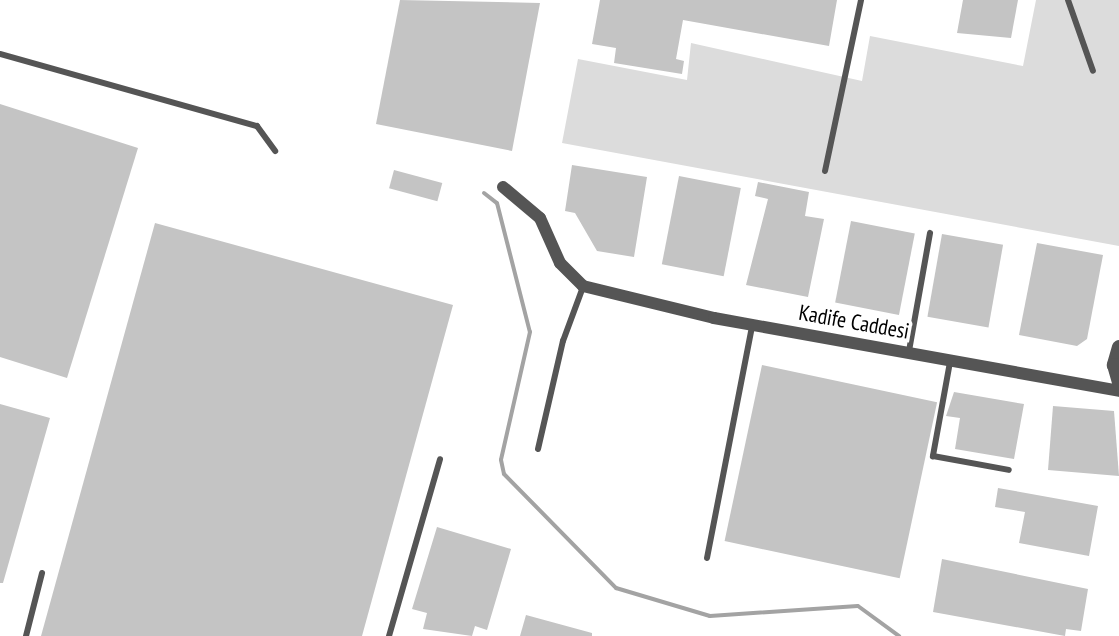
<!DOCTYPE html>
<style>
body{margin:0}
#map{position:relative;width:1119px;height:636px;overflow:hidden;background:#fff;font-family:"PT Sans Narrow",sans-serif}
div>[style]{position:absolute}
.green>*{inset:0;background:#dcdcdc}
.stream>*{height:4px;margin:-2px;padding:0 2px;transform-origin:2px;border-radius:2px;background:#a3a3a3}
.building>*{inset:0;background:#c4c4c4;transform-origin:0 0}
.service>*{height:6px;margin:-3px;padding:0 3px;transform-origin:3px;border-radius:3px;background:#555}
.minor>*{height:12px;margin:-6px;padding:0 6px;transform-origin:6px;border-radius:6px;background:#555}
.tertiary>*{height:14px;margin:-7px;padding:0 7px;transform-origin:7px;border-radius:7px;background:#555}
span{translate:-50% -50%;white-space:nowrap;text-align:center;line-height:1.15;-webkit-text-stroke:7px #fff;paint-order:stroke}
.street-label{font-size:22px;color:#000}
</style>
<div id="map">
<div class="green">
<div style="clip-path:polygon(1036px 0,1119px 0,1119px 246px,562px 143px,578px 59px,687px 80px,691px 43px,862px 81px,870px 36px,1023px 66px)"></div>
</div>
<div class="stream">
<div style="left:484px;top:193px;width:16px;rotate:38deg"></div>
<div style="left:497px;top:203px;width:133px;rotate:75.7deg"></div>
<div style="left:530px;top:332px;width:131px;rotate:102.8deg"></div>
<div style="left:501px;top:460px;width:14px;rotate:78deg"></div>
<div style="left:504px;top:474px;width:160px;rotate:45.5deg"></div>
<div style="left:616px;top:588px;width:98px;rotate:16.6deg"></div>
<div style="left:710px;top:616px;width:148px;rotate:-3.9deg"></div>
<div style="left:858px;top:606px;width:51px;rotate:36.2deg"></div>
</div>
<div class="building">
<div style="clip-path:polygon(400px 0,540px 3px,512px 151px,376px 124px)"></div>
<div style="clip-path:polygon(600px 0,837px 0,829px 46px,683px 20px,676px 59px,684px 61px,682px 74px,614px 63px,616px 48px,592px 44px)"></div>
<div style="clip-path:polygon(963px 0,1018px 0,1011px 38px,957px 33px)"></div>
<div style="clip-path:polygon(0 104px,138px 148px,67px 378px,0 357px)"></div>
<div style="clip-path:polygon(572px 165px,647px 177px,634px 257px,597px 251px,575px 213px,565px 211px)"></div>
<div style="left:394px;top:170px;width:50px;height:19px;rotate:15deg"></div>
<div style="left:679px;top:176px;width:63px;height:90px;rotate:11deg"></div>
<div style="clip-path:polygon(758px 182px,809px 192px,805px 216px,824px 219px,808px 297px,746px 285px,768px 199px,755px 196px)"></div>
<div style="left:851px;top:221px;width:65px;height:83px;rotate:11deg"></div>
<div style="clip-path:polygon(155px 223px,453px 305px,362px 636px,41px 636px)"></div>
<div style="left:942px;top:234px;width:62px;height:84px;rotate:10deg"></div>
<div style="clip-path:polygon(1037px 243px,1103px 255px,1087px 339px,1077px 346px,1019px 335px)"></div>
<div style="left:762px;top:365px;width:179px;height:180px;rotate:12deg"></div>
<div style="clip-path:polygon(954px 392px,1024px 404px,1014px 459px,955px 449px,960px 418px,946px 416px)"></div>
<div style="clip-path:polygon(0 404px,50px 418px,3px 583px,0 583px)"></div>
<div style="clip-path:polygon(1053px 406px,1114px 411px,1119px 476px,1048px 470px)"></div>
<div style="clip-path:polygon(998px 488px,1098px 506px,1089px 556px,1019px 543px,1025px 512px,995px 507px)"></div>
<div style="clip-path:polygon(437px 527px,511px 549px,487px 630px,475px 626px,472px 636px,423px 629px,427px 613px,412px 609px)"></div>
<div style="clip-path:polygon(942px 559px,1088px 589px,1081px 631px,1066px 629px,1065px 636px,933px 612px)"></div>
<div style="clip-path:polygon(526px 615px,592px 633px,592px 636px,520px 636px)"></div>
</div>
<div class="service">
<div style="left:1068px;top:0;width:75px;rotate:70.6deg"></div>
<div style="left:0;top:54px;width:267px;rotate:15.7deg"></div>
<div style="left:257px;top:126px;width:31px;rotate:54deg"></div>
<div style="left:825px;top:171px;width:175px;rotate:-78.1deg"></div>
<div style="left:909px;top:351px;width:120px;rotate:-79.9deg"></div>
<div style="left:950px;top:362px;width:96px;rotate:100.3deg"></div>
<div style="left:933px;top:456px;width:77px;rotate:10.4deg"></div>
<div style="left:538px;top:449px;width:111px;rotate:-77deg"></div>
<div style="left:563px;top:341px;width:58px;rotate:-69.7deg"></div>
<div style="left:707px;top:558px;width:235px;rotate:-79deg"></div>
<div style="left:26px;top:636px;width:65px;rotate:-75.7deg"></div>
<div style="left:389px;top:636px;width:184px;rotate:-73.9deg"></div>
</div>
<div class="minor">
<div style="left:503px;top:187px;width:48px;rotate:40deg"></div>
<div style="left:540px;top:218px;width:49px;rotate:66deg"></div>
<div style="left:560px;top:263px;width:33px;rotate:45deg"></div>
<div style="left:583px;top:286px;width:135px;rotate:13.7deg"></div>
<div style="left:714px;top:318px;width:412px;rotate:10.2deg"></div>
</div>
<div class="tertiary">
<div style="left:1119px;top:347px;width:19px;rotate:106deg"></div>
<div style="left:1114px;top:365px;width:18px;rotate:74deg"></div>
</div>
<div class="street-label">
<span style="left:854px;top:322px;rotate:10deg">Kadife Caddesi</span>
</div>
</div>
